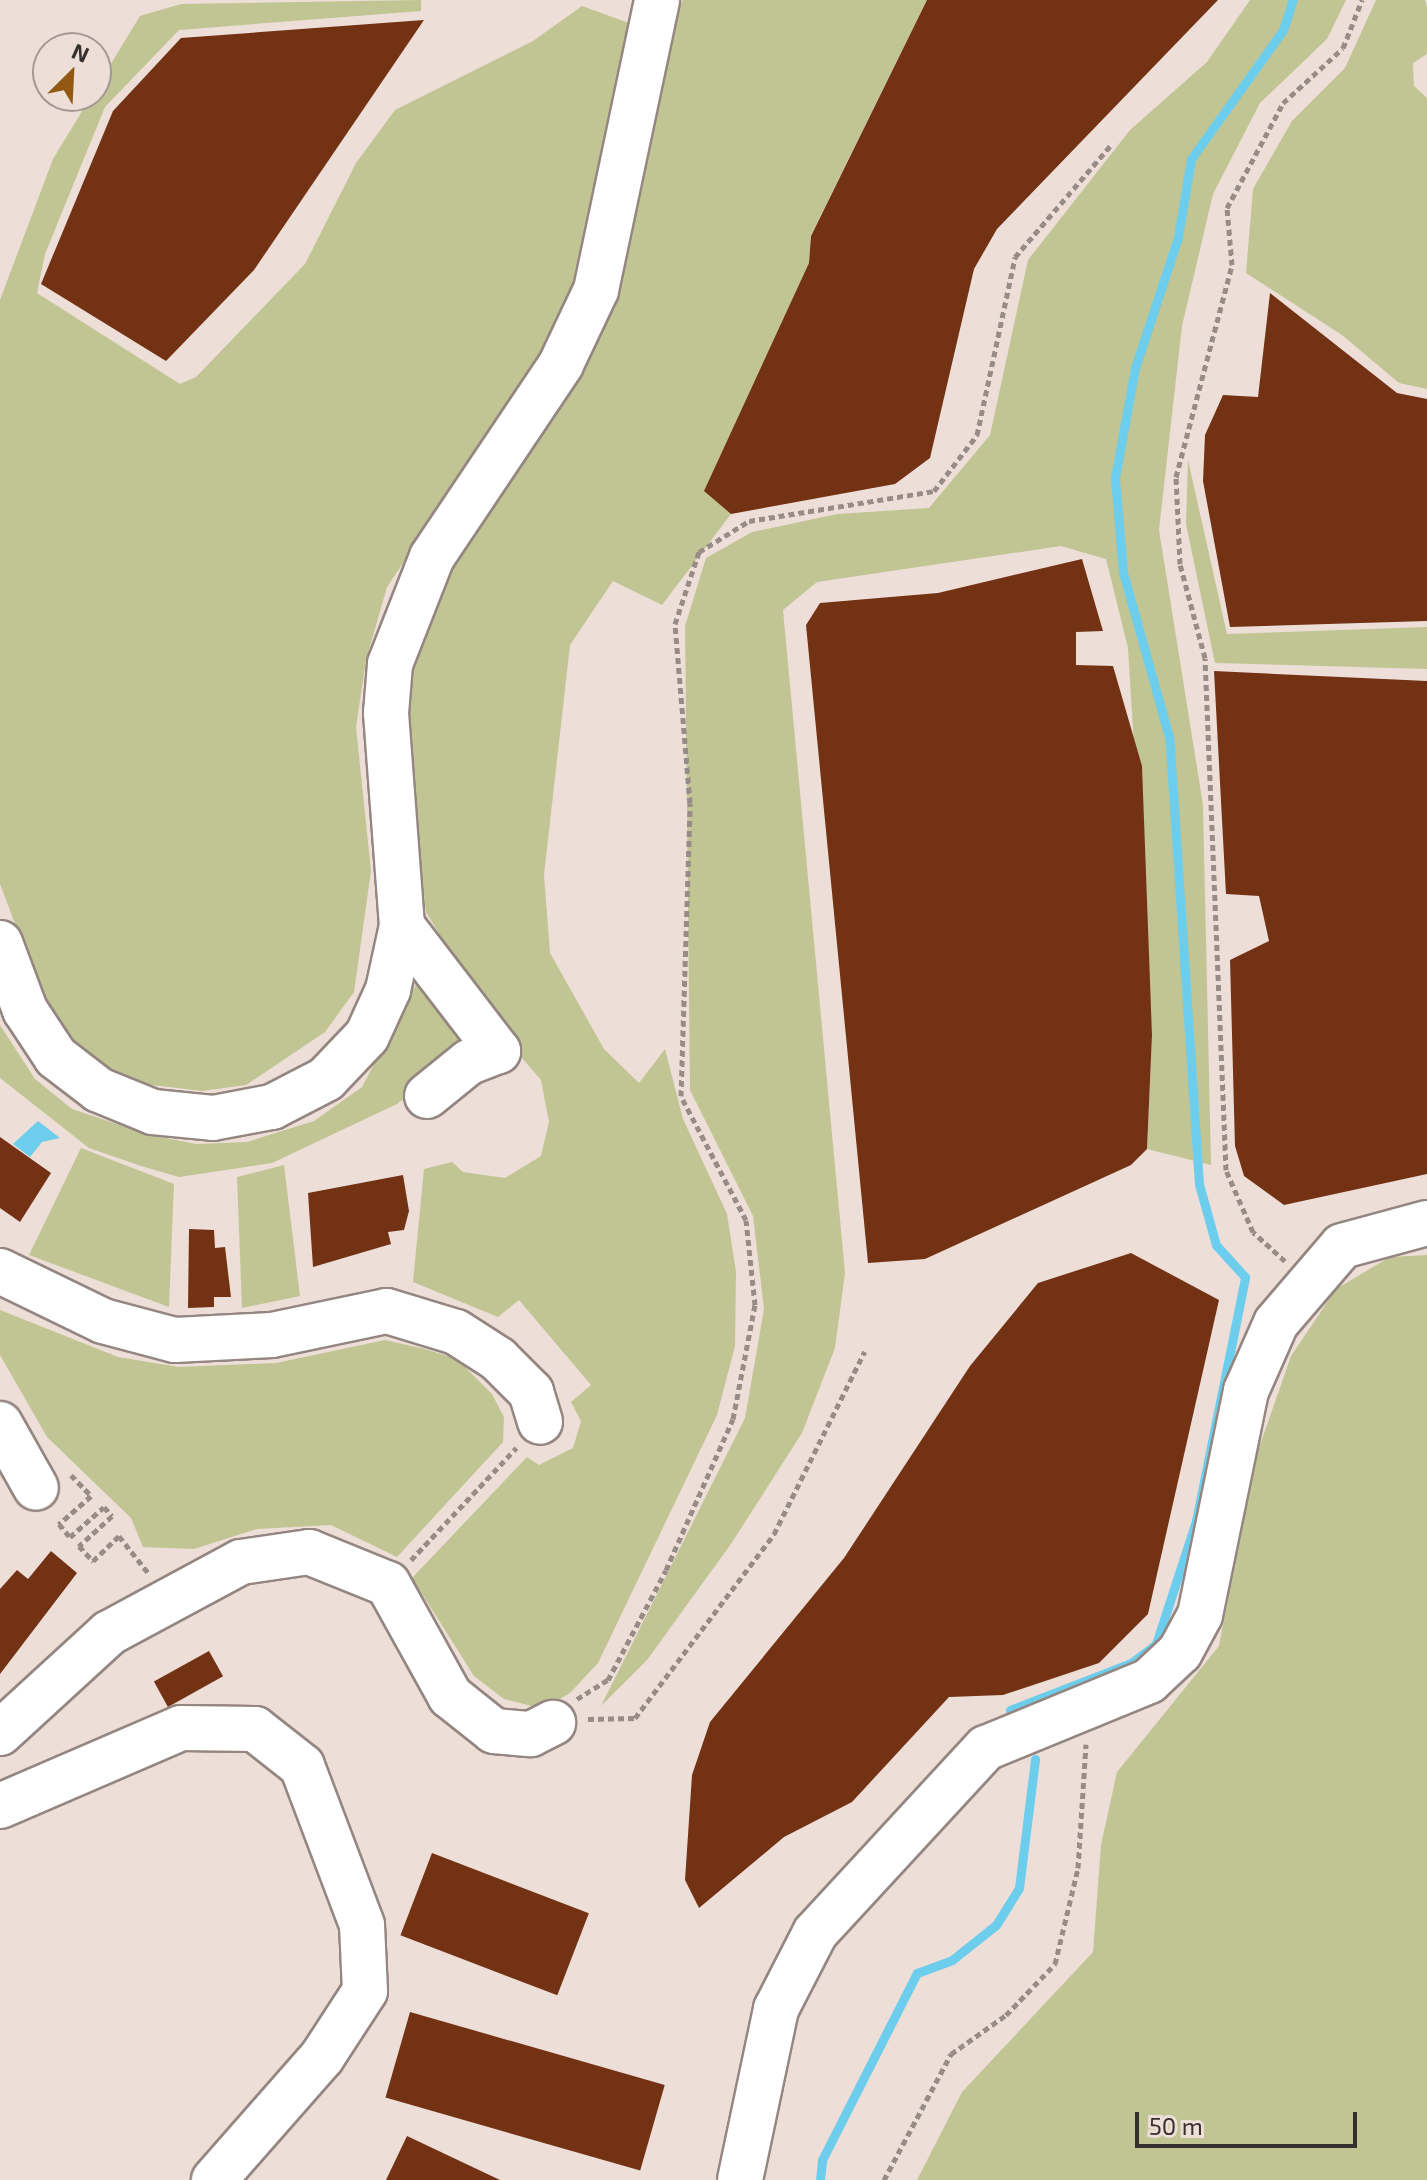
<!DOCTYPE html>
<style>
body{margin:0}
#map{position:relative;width:1427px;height:2180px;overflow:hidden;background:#edded8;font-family:"Exo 2",sans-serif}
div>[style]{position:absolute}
.green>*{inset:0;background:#c1c593}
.water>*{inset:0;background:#6dcdec}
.stream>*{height:9px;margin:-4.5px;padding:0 4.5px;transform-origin:4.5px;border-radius:4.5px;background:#6dcdec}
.building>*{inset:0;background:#733213;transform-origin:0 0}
.path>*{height:5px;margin-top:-2.5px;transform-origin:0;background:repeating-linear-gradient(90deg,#978c88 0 6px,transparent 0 10px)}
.roads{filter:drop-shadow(2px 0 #948681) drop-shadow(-2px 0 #948681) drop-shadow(0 2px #948681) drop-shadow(0 -2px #948681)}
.minor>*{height:44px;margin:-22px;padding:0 22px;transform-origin:22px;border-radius:22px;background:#fff}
span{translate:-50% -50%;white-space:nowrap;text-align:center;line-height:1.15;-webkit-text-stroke:8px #edded8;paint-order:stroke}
.north{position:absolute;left:32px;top:32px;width:80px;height:80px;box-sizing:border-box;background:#edded8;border:2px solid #a39894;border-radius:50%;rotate:24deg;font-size:22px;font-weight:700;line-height:32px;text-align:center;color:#352f2d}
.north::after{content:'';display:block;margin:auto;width:28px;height:36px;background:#915913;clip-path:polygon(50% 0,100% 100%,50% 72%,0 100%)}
.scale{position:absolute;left:1135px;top:2112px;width:222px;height:36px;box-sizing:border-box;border:4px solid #352f2d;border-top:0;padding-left:10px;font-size:24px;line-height:28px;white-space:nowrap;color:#352f2d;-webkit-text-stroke:6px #edded8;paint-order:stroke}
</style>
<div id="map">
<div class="green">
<div style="clip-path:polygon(421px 0,421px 11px,179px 30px,105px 107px,45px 254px,37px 293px,180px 384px,196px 377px,305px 264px,356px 163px,395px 110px,533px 41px,582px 6px,629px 23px,615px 119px,574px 295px,554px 340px,387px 587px,366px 660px,356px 727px,371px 871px,354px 992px,325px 1032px,246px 1085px,202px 1091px,144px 1084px,88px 1058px,43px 998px,0 884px,0 300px,53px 159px,140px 16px,181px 4px)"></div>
<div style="clip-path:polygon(683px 0,927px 0,811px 235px,809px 263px,731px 514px,662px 605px,613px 581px,570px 645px,544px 875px,550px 953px,604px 1049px,639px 1083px,665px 1049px,683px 1119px,727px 1214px,736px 1272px,735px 1346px,717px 1415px,598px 1663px,570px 1693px,543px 1709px,504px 1699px,474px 1676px,412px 1578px,527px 1457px,539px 1465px,573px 1448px,581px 1421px,571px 1402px,591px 1385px,519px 1300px,498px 1317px,413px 1282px,424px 1169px,452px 1162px,463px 1172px,505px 1178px,541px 1156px,549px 1122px,541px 1080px,498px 1030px,426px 912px,411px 787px,410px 672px,448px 575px,557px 403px,611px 294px,655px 126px,667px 43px)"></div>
<div style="clip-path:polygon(1250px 0,1346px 0,1327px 39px,1260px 103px,1213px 194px,1182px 326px,1159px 530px,1203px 805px,1211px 1165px,1147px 1149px,1152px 1035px,1128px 648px,1106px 559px,1061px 546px,817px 582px,783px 610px,845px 1273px,835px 1348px,802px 1433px,731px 1544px,647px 1660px,601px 1706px,745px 1418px,764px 1309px,753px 1216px,690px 1090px,685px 626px,706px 558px,752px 532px,837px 514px,929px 508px,990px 435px,1028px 260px,1130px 130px,1207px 62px)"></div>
<div style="clip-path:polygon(1376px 0,1425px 0,1427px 8px,1427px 54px,1413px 63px,1414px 86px,1427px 98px,1427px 389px,1399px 383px,1342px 335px,1246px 273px,1253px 189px,1292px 121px,1345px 68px)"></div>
<div style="clip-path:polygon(1188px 460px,1227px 634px,1427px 627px,1427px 669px,1215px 663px,1186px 524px)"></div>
<div style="clip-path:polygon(422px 973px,477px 1044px,397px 1104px,272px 1163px,179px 1177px,141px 1166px,89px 1148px,0 1078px,0 1025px,35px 1079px,72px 1109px,146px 1134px,196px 1144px,247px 1142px,314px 1121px,362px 1087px)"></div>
<div style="clip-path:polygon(81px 1148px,174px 1184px,169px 1307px,29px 1255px)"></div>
<div style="clip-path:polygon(284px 1165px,300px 1296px,242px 1308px,237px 1177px)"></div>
<div style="clip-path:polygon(1427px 1255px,1427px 2180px,917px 2180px,962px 2092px,1093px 1952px,1101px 1845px,1117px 1772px,1219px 1646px,1253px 1465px,1291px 1356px,1336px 1289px,1390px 1257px)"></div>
<div style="clip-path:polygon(0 1310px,118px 1357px,179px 1367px,276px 1363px,385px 1340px,425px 1349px,457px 1359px,492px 1394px,504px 1417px,503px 1442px,397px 1557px,331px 1525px,257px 1529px,194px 1549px,143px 1547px,131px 1518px,47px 1437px,0 1355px)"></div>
</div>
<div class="water">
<div style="clip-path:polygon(38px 1121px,60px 1138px,42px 1142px,30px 1157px,13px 1144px)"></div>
</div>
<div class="stream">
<div style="left:1010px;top:1710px;width:130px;rotate:-21.2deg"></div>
<div style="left:1131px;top:1663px;width:31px;rotate:-37deg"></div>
<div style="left:1156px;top:1644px;width:129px;rotate:-72deg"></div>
<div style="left:1196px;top:1521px;width:249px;rotate:-78.6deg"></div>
<div style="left:1245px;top:1277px;width:43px;rotate:-132.2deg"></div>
<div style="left:1216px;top:1245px;width:63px;rotate:-105.6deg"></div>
<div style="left:1199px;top:1184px;width:448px;rotate:-93.8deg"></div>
<div style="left:1169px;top:737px;width:171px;rotate:-105.6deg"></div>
<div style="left:1123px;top:572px;width:94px;rotate:-94.9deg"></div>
<div style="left:1115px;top:478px;width:112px;rotate:-79.7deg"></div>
<div style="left:1135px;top:368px;width:138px;rotate:-71.8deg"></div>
<div style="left:1178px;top:237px;width:79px;rotate:-80.5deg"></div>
<div style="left:1191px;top:159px;width:158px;rotate:-54.5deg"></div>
<div style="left:1283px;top:30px;width:32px;rotate:-72deg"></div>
<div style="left:820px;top:2180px;width:20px;rotate:-84deg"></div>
<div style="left:822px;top:2160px;width:210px;rotate:-63.1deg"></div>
<div style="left:917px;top:1973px;width:37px;rotate:-20deg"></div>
<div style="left:952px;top:1960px;width:56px;rotate:-38.5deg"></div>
<div style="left:996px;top:1925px;width:44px;rotate:-58.1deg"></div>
<div style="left:1019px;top:1888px;width:130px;rotate:-82.9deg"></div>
</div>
<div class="building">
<div style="clip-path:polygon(927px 0,1218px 0,997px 229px,974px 269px,930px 458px,895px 484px,731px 514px,704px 491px,809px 263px,811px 236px)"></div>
<div style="clip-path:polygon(424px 20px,254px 270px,166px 361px,41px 284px,113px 111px,181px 38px)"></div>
<div style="clip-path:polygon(1270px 293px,1397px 393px,1427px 399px,1427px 621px,1230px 627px,1203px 481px,1205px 435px,1223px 395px,1258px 397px)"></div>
<div style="clip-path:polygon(1082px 559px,1103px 631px,1076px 632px,1076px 665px,1113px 666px,1142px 766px,1152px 1035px,1147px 1149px,1131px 1165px,925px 1259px,868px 1263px,806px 625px,820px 603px,938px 593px)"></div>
<div style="clip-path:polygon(1214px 671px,1427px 681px,1427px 1174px,1284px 1205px,1244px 1176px,1235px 1146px,1230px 960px,1269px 941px,1259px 896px,1226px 894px)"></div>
<div style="clip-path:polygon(0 1137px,51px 1173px,20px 1222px,0 1208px)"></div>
<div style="clip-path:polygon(403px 1175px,409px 1211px,404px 1230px,388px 1232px,391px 1244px,313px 1267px,308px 1193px)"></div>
<div style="clip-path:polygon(189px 1229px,214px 1230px,215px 1248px,225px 1247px,231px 1297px,214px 1297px,214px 1307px,188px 1308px)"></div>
<div style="clip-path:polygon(1131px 1253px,1219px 1300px,1148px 1614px,1099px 1663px,1003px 1695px,949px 1697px,852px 1802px,784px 1837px,699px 1908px,685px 1880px,692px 1775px,710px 1722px,844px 1558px,970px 1366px,1038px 1283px)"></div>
<div style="clip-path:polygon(51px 1551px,77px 1573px,0 1674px,0 1589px,17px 1570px,28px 1579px)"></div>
<div style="left:209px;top:1651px;width:29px;height:63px;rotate:61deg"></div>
<div style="left:432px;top:1853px;width:168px;height:88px;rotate:21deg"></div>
<div style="left:410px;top:2012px;width:265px;height:89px;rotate:16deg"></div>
<div style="clip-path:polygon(407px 2136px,500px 2180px,386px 2180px)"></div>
</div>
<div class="path">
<div style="left:1285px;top:1261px;width:43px;rotate:-137.8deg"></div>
<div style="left:1253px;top:1232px;width:68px;rotate:-113.5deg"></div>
<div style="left:1226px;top:1170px;width:512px;rotate:-92.35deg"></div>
<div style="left:1205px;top:658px;width:97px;rotate:-104.9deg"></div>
<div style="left:1180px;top:564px;width:87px;rotate:-92.6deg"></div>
<div style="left:1176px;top:477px;width:219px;rotate:-75.2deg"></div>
<div style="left:1232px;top:265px;width:57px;rotate:-95deg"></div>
<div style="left:1227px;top:208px;width:119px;rotate:-61.9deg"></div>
<div style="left:1283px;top:103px;width:81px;rotate:-42.5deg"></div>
<div style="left:1343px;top:48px;width:52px;rotate:-68.4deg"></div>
<div style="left:71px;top:1475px;width:29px;rotate:46deg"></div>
<div style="left:91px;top:1496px;width:43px;rotate:138.8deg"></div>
<div style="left:59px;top:1524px;width:17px;rotate:50deg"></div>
<div style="left:70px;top:1537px;width:45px;rotate:-41.4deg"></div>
<div style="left:104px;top:1507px;width:12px;rotate:48deg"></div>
<div style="left:112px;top:1516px;width:45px;rotate:137.7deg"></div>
<div style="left:79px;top:1546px;width:21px;rotate:47deg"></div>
<div style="left:93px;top:1561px;width:36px;rotate:-44deg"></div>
<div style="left:119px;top:1536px;width:48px;rotate:51.7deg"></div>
<div style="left:411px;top:1560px;width:154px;rotate:-46.8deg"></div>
<div style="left:577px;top:1699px;width:36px;rotate:-32deg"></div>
<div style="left:608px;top:1680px;width:124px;rotate:-62.2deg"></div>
<div style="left:666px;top:1570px;width:165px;rotate:-66.1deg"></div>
<div style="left:733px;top:1419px;width:116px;rotate:-79.1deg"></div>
<div style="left:755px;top:1305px;width:85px;rotate:-96deg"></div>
<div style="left:746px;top:1220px;width:140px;rotate:-117.7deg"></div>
<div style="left:681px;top:1096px;width:293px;rotate:-88.2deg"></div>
<div style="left:690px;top:803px;width:180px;rotate:-94.8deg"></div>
<div style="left:675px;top:624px;width:76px;rotate:-71.6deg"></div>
<div style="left:699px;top:552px;width:59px;rotate:-31.8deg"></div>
<div style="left:749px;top:521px;width:187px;rotate:-9.2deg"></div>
<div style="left:934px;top:491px;width:71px;rotate:-52.5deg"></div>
<div style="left:977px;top:435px;width:182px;rotate:-77.9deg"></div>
<div style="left:1015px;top:257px;width:148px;rotate:-49.4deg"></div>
<div style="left:588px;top:1719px;width:47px;rotate:-1.2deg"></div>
<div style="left:635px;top:1718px;width:231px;rotate:-52.9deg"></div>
<div style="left:774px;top:1534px;width:204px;rotate:-63.6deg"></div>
<div style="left:884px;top:2180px;width:143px;rotate:-62deg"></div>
<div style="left:951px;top:2054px;width:67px;rotate:-35.3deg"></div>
<div style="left:1006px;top:2015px;width:71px;rotate:-46.1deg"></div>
<div style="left:1055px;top:1964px;width:99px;rotate:-76.5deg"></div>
<div style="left:1078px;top:1868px;width:124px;rotate:-86.3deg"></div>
</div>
<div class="roads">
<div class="minor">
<div style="left:402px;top:926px;width:158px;rotate:52.5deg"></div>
<div style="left:498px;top:1051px;width:31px;rotate:159deg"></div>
<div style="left:469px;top:1062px;width:54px;rotate:141deg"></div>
<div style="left:0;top:943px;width:72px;rotate:69.5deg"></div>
<div style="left:25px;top:1010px;width:56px;rotate:56.6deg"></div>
<div style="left:56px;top:1057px;width:54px;rotate:37.5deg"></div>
<div style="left:99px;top:1090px;width:58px;rotate:22.2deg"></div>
<div style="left:153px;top:1112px;width:60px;rotate:5.7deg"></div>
<div style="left:213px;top:1118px;width:60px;rotate:-10.6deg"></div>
<div style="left:272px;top:1107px;width:61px;rotate:-27.4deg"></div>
<div style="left:326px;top:1079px;width:59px;rotate:-46.4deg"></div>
<div style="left:367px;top:1036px;width:51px;rotate:-65.5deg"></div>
<div style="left:388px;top:990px;width:66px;rotate:-77.7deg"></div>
<div style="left:402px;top:926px;width:214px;rotate:-94.3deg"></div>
<div style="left:386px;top:713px;width:49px;rotate:-85.3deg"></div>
<div style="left:390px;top:664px;width:115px;rotate:-68.6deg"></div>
<div style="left:432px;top:557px;width:232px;rotate:-56.2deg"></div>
<div style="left:561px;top:364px;width:82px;rotate:-64.7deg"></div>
<div style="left:596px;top:290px;width:296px;rotate:-78.1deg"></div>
<div style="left:0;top:1271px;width:114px;rotate:25.9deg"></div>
<div style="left:103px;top:1321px;width:74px;rotate:14.8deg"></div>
<div style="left:175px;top:1340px;width:97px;rotate:-3deg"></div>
<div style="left:272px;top:1335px;width:117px;rotate:-11.8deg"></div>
<div style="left:387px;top:1311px;width:72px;rotate:16.9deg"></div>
<div style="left:456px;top:1332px;width:50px;rotate:32.7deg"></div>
<div style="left:498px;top:1359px;width:47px;rotate:45deg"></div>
<div style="left:531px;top:1392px;width:31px;rotate:73deg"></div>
<div style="left:0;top:1424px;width:73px;rotate:60.6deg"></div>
<div style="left:0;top:1733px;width:148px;rotate:-42.5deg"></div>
<div style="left:109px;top:1633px;width:150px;rotate:-28.3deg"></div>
<div style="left:241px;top:1562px;width:69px;rotate:-8.4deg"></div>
<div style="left:309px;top:1552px;width:85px;rotate:22.1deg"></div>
<div style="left:388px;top:1584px;width:128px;rotate:61deg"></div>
<div style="left:450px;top:1696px;width:56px;rotate:38.5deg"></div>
<div style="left:494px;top:1731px;width:37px;rotate:5deg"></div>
<div style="left:531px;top:1734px;width:25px;rotate:-27deg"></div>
<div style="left:0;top:1806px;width:197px;rotate:-23.3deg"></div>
<div style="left:181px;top:1728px;width:74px;rotate:0.8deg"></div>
<div style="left:255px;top:1729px;width:60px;rotate:38.2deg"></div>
<div style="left:302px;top:1766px;width:170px;rotate:69.3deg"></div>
<div style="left:362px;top:1925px;width:66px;rotate:87.4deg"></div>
<div style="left:365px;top:1991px;width:79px;rotate:123.1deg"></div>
<div style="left:322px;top:2057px;width:164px;rotate:131.3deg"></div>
<div style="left:740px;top:2180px;width:175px;rotate:-78.1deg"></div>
<div style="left:776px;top:2009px;width:85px;rotate:-62.8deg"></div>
<div style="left:815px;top:1933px;width:252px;rotate:-47.3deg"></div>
<div style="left:986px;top:1748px;width:176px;rotate:-22.3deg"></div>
<div style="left:1149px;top:1681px;width:42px;rotate:-43.1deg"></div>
<div style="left:1180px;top:1652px;width:42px;rotate:-61.6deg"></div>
<div style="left:1200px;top:1615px;width:229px;rotate:-78.4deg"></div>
<div style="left:1246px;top:1391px;width:74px;rotate:-66.2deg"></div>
<div style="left:1276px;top:1323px;width:101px;rotate:-49.4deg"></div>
<div style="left:1342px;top:1246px;width:88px;rotate:-15.1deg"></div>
</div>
</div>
<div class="north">N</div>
<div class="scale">50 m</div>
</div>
